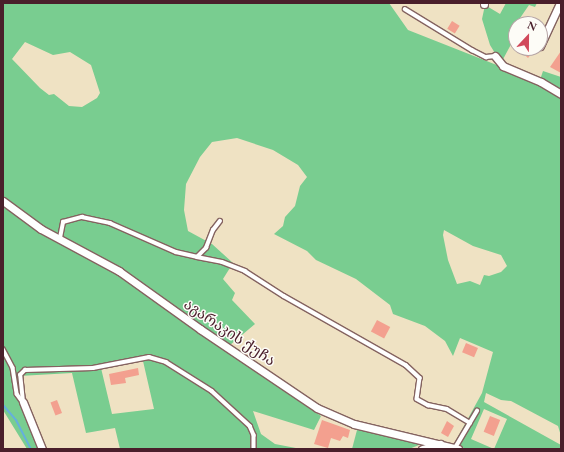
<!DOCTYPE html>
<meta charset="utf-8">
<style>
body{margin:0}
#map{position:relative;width:564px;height:452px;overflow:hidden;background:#efe2c3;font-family:"EB Garamond","Noto Serif Georgian",serif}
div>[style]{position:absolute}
.green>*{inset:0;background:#79cd90}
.stream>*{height:2px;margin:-1px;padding:0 1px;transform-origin:1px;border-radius:1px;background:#65afdd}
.building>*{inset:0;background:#f3a08f;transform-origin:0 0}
.roads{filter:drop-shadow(1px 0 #846360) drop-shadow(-1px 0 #846360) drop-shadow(0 1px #846360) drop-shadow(0 -1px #846360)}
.service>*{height:3.5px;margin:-1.75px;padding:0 1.75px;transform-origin:1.75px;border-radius:1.75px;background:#fff}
.minor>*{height:7px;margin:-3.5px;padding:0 3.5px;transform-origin:3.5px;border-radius:3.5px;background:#fff}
span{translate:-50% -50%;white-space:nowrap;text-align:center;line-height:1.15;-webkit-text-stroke:3px #fdfcf7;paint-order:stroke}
.street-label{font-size:15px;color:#4a1f2b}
.frame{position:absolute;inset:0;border:4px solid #4a1f2b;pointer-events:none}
.north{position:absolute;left:508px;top:16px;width:40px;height:40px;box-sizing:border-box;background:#fdfcf7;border:1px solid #b5a4a5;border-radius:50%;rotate:22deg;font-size:11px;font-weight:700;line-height:16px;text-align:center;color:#4a1f2b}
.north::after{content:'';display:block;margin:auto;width:14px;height:18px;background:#d1495b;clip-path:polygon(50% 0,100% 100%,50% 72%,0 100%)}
</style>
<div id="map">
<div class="green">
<div style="clip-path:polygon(evenodd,3px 3px,389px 3px,408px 30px,540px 82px,561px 95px,561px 436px,558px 426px,511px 401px,501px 400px,486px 393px,484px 402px,561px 445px,561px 449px,494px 449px,507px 419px,484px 409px,471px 439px,494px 449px,466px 449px,454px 444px,482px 393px,493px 352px,460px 338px,453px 356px,445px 341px,425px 326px,393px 314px,390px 305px,356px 279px,316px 260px,307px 251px,274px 234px,283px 226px,285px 217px,295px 206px,300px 186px,307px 177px,298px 165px,273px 150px,237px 138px,212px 142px,200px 157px,186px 184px,184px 210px,188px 231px,212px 244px,233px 263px,223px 279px,235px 293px,232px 300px,255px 324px,230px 345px,28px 217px,3px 196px,3px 3px,25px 42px,53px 55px,70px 52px,91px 65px,100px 93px,97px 98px,82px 107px,69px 106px,54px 94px,49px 95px,40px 88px,12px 59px,25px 42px,3px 3px,444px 230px,473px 246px,501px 255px,507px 266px,501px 272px,489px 276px,484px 275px,480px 285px,470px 281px,457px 284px,448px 260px,443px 235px,444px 230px)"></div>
<div style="clip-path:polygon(506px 3px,537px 3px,535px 7px,529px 5px,516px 24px,516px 35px,501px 63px,490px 45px,482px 19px,485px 5px,500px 14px)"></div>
<div style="clip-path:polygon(543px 71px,561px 77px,561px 93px,540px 80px)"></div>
<div style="clip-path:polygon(evenodd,3px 205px,38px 232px,100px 264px,147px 295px,321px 416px,314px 430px,253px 411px,261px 434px,275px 444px,301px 449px,120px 449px,115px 428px,86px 433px,72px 373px,19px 376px,12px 381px,39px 449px,27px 449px,3px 410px,3px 205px,143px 361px,154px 409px,112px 414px,101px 368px,143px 361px)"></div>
<div style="clip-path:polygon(357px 430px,418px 440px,424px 443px,409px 449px,352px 449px)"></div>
</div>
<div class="stream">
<div style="left:3px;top:405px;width:20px;rotate:49deg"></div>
<div style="left:16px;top:420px;width:33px;rotate:63deg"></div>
</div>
<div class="building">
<div style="left:452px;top:21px;width:9px;height:9px;rotate:32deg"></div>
<div style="clip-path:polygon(517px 48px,536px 48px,528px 58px)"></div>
<div style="clip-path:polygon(561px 51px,561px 73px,550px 67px)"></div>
<div style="left:377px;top:320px;width:15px;height:13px;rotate:28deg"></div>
<div style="left:466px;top:343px;width:13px;height:10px;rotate:23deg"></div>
<div style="clip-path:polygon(138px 368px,139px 375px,125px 378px,126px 383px,111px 385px,109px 374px)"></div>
<div style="left:57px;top:400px;width:14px;height:7px;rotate:69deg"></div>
<div style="left:490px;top:416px;width:11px;height:17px;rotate:22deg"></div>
<div style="clip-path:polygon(322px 420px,350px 430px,348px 438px,343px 436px,340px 441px,331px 438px,328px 448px,314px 444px)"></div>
<div style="clip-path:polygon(447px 421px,454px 426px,448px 437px,441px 433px)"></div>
</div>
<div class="roads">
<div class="service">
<div style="left:405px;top:9px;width:79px;rotate:31.5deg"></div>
<div style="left:472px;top:50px;width:16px;rotate:27deg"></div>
<div style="left:486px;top:57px;width:9px;rotate:-6deg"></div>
<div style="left:60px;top:238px;width:16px;rotate:-79deg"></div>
<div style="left:63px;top:222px;width:20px;rotate:-15deg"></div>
<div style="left:82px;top:217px;width:29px;rotate:12deg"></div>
<div style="left:110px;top:223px;width:72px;rotate:23.7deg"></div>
<div style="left:176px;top:252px;width:22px;rotate:13deg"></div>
<div style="left:197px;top:257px;width:13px;rotate:-45deg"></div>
<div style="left:206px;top:248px;width:19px;rotate:-69deg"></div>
<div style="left:213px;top:230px;width:11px;rotate:-52deg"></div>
<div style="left:197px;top:257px;width:25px;rotate:11deg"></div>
<div style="left:222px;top:262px;width:25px;rotate:21deg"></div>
<div style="left:245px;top:271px;width:46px;rotate:32.7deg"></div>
<div style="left:284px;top:296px;width:140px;rotate:29.5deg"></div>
<div style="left:406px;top:365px;width:19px;rotate:43deg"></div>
<div style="left:420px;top:378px;width:21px;rotate:98deg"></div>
<div style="left:417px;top:399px;width:13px;rotate:29deg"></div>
<div style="left:428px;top:405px;width:19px;rotate:12deg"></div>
<div style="left:447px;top:409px;width:27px;rotate:31deg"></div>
<div style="left:3px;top:349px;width:21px;rotate:62deg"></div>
<div style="left:13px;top:368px;width:26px;rotate:81deg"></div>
<div style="left:17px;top:394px;width:9px;rotate:54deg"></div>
<div style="left:23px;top:402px;width:27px;rotate:-96deg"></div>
<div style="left:20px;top:375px;width:7px;rotate:-45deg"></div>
<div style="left:25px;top:370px;width:68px;rotate:-1.7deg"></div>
<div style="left:93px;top:368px;width:57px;rotate:-11.1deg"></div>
<div style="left:149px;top:357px;width:18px;rotate:16deg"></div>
<div style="left:166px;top:362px;width:54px;rotate:32.2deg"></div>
<div style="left:212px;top:391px;width:52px;rotate:42.6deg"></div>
<div style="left:250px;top:426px;width:10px;rotate:66deg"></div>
<div style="left:254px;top:435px;width:14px;rotate:90deg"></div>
<div style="left:455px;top:448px;width:43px;rotate:-59.3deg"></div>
</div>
<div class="minor">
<div style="left:484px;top:4px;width:1px;rotate:-90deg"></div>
<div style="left:540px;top:46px;width:47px;rotate:-65.1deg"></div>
<div style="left:495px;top:56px;width:13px;rotate:51deg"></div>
<div style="left:503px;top:66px;width:41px;rotate:22.8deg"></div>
<div style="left:541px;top:82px;width:23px;rotate:31deg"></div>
<div style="left:3px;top:201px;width:47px;rotate:36.4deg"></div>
<div style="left:41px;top:229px;width:89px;rotate:28.3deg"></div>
<div style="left:119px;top:271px;width:100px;rotate:35.6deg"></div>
<div style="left:200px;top:329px;width:141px;rotate:34deg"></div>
<div style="left:317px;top:408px;width:40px;rotate:23.4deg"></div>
<div style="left:354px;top:424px;width:107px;rotate:13.5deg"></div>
<div style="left:23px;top:402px;width:51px;rotate:68deg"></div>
<div style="left:422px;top:449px;width:19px;rotate:-16deg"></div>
</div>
</div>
<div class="street-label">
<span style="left:230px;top:332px;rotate:34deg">აგარაკის ქუჩა</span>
</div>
<div class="frame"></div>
<div class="north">N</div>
</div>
